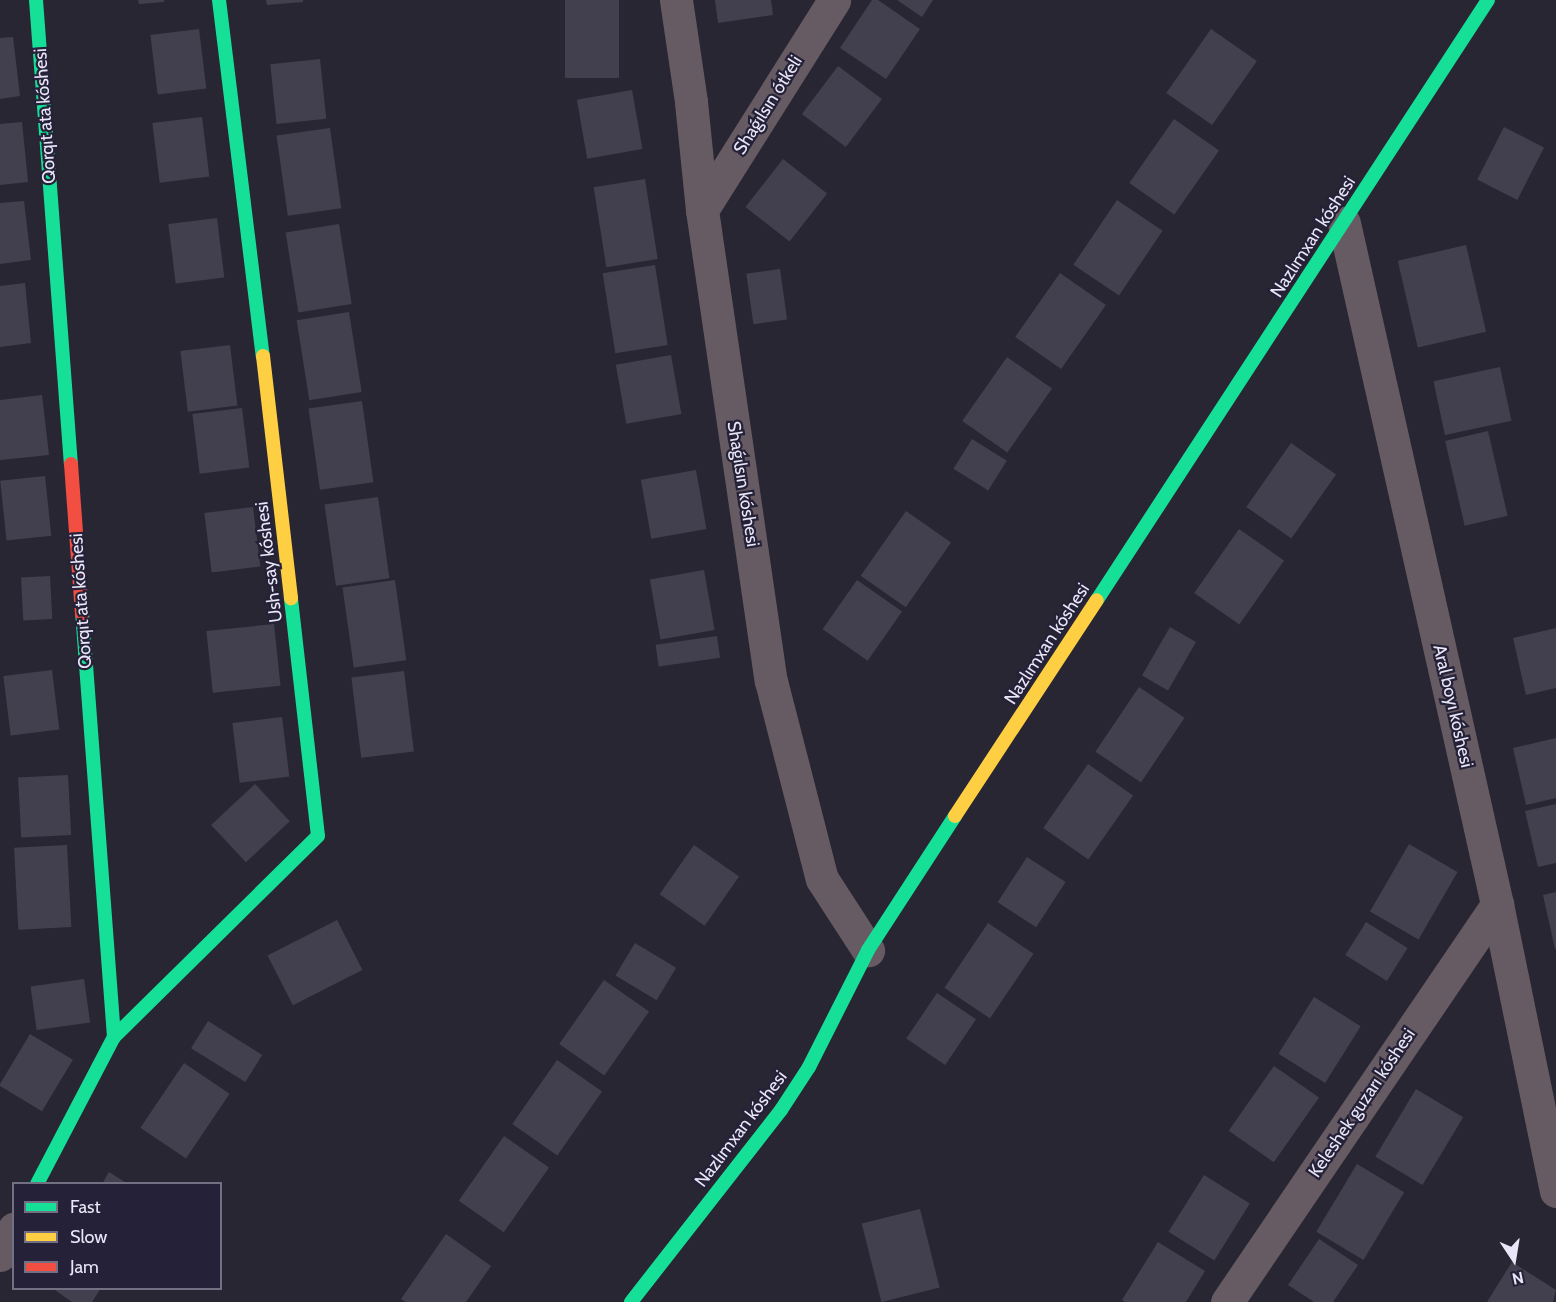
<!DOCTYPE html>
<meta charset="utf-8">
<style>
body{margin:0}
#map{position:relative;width:1556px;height:1302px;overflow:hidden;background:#282633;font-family:Cabin,sans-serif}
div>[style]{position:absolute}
.building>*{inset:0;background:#42404e;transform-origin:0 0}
.street>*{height:33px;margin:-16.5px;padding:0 16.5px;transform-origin:16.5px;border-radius:16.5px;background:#665b62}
.fast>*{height:14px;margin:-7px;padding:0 7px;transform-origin:7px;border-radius:7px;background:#16e098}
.slow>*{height:14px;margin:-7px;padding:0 7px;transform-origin:7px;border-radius:7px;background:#ffcf43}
.jam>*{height:14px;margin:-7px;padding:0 7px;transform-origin:7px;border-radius:7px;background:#f24e42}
span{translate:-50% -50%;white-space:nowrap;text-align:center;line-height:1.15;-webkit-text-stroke:4.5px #242138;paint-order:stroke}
.street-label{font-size:18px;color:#e9e7f7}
.legend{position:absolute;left:12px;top:1182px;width:210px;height:108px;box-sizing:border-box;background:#242138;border:2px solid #737084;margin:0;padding:8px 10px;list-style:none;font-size:18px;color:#e9e7f7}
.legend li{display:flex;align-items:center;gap:12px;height:30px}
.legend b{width:30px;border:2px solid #737084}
.north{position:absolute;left:1484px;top:1230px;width:60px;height:60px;-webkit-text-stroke:4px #242138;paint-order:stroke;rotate:168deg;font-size:16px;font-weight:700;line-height:24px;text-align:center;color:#e9e7f7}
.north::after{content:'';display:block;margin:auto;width:21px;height:27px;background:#e9e7f7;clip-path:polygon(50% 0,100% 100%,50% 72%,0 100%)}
</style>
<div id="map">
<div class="building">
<div style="clip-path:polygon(138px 0,164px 0,164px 2px,139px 4px)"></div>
<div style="clip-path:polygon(266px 0,303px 0,303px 2px,267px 5px)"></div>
<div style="left:565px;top:0;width:54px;height:78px"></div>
<div style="clip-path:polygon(715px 0,771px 0,773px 15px,718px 23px)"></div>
<div style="clip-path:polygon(872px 0,878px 0,920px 29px,886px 79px,840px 48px)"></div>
<div style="clip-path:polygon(897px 0,933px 0,922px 17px)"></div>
<div style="left:199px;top:29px;width:60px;height:49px;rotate:83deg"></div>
<div style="left:1211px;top:29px;width:56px;height:78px;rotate:35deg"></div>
<div style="clip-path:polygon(13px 37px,20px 96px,0 99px,0 38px)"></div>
<div style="left:320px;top:59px;width:60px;height:50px;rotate:84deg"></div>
<div style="left:838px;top:66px;width:55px;height:60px;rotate:37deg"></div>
<div style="left:632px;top:90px;width:60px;height:56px;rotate:80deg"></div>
<div style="left:202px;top:117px;width:60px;height:50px;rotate:83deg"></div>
<div style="left:1174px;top:119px;width:55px;height:78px;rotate:35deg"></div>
<div style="clip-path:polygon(22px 122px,28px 182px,0 185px,0 124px)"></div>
<div style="left:1504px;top:127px;width:45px;height:59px;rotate:27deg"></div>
<div style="left:330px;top:128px;width:81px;height:54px;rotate:82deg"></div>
<div style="left:783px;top:159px;width:56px;height:61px;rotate:38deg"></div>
<div style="left:645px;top:179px;width:81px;height:52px;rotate:81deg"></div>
<div style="left:1117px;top:200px;width:55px;height:78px;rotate:34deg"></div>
<div style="clip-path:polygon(24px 201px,31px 260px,0 264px,0 203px)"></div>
<div style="left:217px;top:218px;width:60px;height:49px;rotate:83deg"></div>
<div style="left:339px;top:224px;width:81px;height:54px;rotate:81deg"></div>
<div style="left:1466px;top:245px;width:89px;height:70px;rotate:77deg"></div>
<div style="left:655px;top:265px;width:81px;height:53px;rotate:81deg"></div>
<div style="left:780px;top:269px;width:51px;height:34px;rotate:82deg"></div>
<div style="left:1060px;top:273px;width:56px;height:78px;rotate:35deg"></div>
<div style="clip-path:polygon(25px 283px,31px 343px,0 347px,0 286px)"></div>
<div style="left:349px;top:312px;width:81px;height:53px;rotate:81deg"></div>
<div style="left:230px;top:345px;width:61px;height:50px;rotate:83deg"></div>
<div style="left:671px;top:355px;width:60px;height:56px;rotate:80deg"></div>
<div style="left:1007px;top:357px;width:55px;height:78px;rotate:35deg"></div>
<div style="left:1500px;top:367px;width:55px;height:68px;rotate:78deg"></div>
<div style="clip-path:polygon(42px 395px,49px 455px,0 460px,0 400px)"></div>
<div style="left:362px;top:401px;width:82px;height:54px;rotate:82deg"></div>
<div style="left:242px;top:408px;width:60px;height:50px;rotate:83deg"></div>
<div style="left:1488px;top:431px;width:87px;height:44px;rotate:77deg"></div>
<div style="left:972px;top:439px;width:41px;height:35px;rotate:32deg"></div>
<div style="left:1291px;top:443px;width:55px;height:78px;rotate:35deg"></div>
<div style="left:696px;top:470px;width:60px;height:56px;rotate:80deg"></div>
<div style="left:45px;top:476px;width:60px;height:45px;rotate:84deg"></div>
<div style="left:378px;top:497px;width:82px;height:54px;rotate:82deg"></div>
<div style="left:253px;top:507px;width:60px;height:49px;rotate:83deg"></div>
<div style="left:906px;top:511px;width:55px;height:79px;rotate:35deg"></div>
<div style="left:1239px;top:529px;width:55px;height:78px;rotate:35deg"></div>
<div style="left:704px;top:570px;width:61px;height:55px;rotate:80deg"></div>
<div style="left:50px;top:576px;width:43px;height:29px;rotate:87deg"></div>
<div style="left:395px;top:580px;width:81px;height:53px;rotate:82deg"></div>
<div style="left:857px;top:580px;width:55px;height:60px;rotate:35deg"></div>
<div style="left:274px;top:624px;width:62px;height:68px;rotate:84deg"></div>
<div style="left:1170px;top:627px;width:30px;height:56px;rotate:30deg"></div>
<div style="clip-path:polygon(1556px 628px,1556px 688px,1526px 695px,1513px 638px)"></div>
<div style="left:717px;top:636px;width:22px;height:62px;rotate:82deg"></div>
<div style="left:52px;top:670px;width:60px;height:49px;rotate:83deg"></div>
<div style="left:404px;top:671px;width:81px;height:53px;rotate:83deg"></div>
<div style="left:1139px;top:687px;width:55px;height:78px;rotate:34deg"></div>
<div style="left:282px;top:717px;width:60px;height:50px;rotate:83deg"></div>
<div style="clip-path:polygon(1556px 738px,1556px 798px,1526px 805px,1513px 748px)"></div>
<div style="left:1088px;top:764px;width:55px;height:78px;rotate:35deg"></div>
<div style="left:68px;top:775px;width:60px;height:50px;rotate:87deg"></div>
<div style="left:255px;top:784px;width:51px;height:60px;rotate:47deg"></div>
<div style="clip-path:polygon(1556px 804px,1556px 863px,1538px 867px,1525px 811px)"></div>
<div style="left:1409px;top:844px;width:56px;height:78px;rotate:30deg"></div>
<div style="left:67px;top:845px;width:82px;height:53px;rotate:87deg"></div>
<div style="left:694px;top:845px;width:55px;height:60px;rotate:35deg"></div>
<div style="left:1027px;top:857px;width:46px;height:54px;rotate:33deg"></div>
<div style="clip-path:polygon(1556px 892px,1556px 949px,1555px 949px,1543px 895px)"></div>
<div style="left:337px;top:920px;width:56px;height:78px;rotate:63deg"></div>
<div style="left:1366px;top:922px;width:49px;height:39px;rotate:32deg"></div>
<div style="left:988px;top:923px;width:55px;height:78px;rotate:34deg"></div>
<div style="left:635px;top:943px;width:48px;height:38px;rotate:31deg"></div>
<div style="left:84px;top:979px;width:44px;height:54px;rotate:82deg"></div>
<div style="left:604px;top:980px;width:55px;height:78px;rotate:35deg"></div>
<div style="left:937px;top:993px;width:47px;height:55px;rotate:34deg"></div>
<div style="left:1314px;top:997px;width:55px;height:67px;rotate:32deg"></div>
<div style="left:208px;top:1021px;width:64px;height:32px;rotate:32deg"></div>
<div style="left:30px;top:1034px;width:50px;height:60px;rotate:31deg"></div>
<div style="left:557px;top:1060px;width:55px;height:78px;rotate:35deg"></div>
<div style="left:184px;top:1063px;width:55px;height:78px;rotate:34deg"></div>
<div style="left:1274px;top:1066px;width:55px;height:79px;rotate:35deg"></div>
<div style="left:1416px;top:1089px;width:55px;height:79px;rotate:31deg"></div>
<div style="left:504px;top:1136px;width:55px;height:79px;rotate:35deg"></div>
<div style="left:1357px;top:1164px;width:55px;height:79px;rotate:31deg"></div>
<div style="clip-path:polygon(109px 1172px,128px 1184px,102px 1184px)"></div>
<div style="left:1204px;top:1175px;width:54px;height:67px;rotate:32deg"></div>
<div style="left:920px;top:1209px;width:81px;height:60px;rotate:76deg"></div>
<div style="clip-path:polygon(446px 1234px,491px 1266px,466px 1302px,406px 1302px,401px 1299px)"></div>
<div style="clip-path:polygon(1319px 1239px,1358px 1265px,1333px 1302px,1314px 1302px,1288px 1285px)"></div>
<div style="clip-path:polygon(1158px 1242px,1205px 1271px,1186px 1302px,1125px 1302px,1122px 1300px)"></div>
<div style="clip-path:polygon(1512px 1262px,1556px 1290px,1553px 1302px,1487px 1302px)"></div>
<div style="clip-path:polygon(52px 1288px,101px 1288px,92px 1302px,72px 1302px)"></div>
</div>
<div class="street">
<div style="left:676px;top:0;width:103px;rotate:81.6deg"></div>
<div style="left:691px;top:102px;width:109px;rotate:84.2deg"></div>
<div style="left:702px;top:210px;width:476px;rotate:81.7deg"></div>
<div style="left:771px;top:681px;width:204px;rotate:75.6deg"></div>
<div style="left:822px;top:879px;width:85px;rotate:57.1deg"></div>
<div style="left:702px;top:210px;width:248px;rotate:-57.8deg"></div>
<div style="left:1344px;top:223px;width:698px;rotate:77.34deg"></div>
<div style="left:1497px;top:904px;width:293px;rotate:78.4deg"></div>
<div style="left:0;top:1255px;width:30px;rotate:-62deg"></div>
<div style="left:1227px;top:1302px;width:481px;rotate:-55.8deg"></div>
</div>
<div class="fast">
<div style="left:36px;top:0;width:465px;rotate:85.7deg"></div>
<div style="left:219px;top:0;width:359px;rotate:83deg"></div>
<div style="left:1097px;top:600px;width:716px;rotate:-56.91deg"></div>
<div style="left:114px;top:1037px;width:286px;rotate:-44.6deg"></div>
<div style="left:318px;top:836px;width:240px;rotate:-96.5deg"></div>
<div style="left:37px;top:1184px;width:166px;rotate:-62.4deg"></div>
<div style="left:114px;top:1037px;width:423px;rotate:-94.3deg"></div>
<div style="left:631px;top:1302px;width:244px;rotate:-52deg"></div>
<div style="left:781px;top:1110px;width:51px;rotate:-56.9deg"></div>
<div style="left:809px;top:1067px;width:131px;rotate:-63.2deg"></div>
<div style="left:868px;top:950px;width:160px;rotate:-57deg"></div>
</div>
<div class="slow">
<div style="left:263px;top:356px;width:244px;rotate:83.4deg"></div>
<div style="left:955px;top:816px;width:258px;rotate:-56.7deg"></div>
</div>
<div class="jam">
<div style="left:71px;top:464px;width:151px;rotate:85.8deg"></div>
</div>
<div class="street-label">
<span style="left:768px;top:105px;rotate:-58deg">Shaǵılsın ótkeli</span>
<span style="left:45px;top:116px;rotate:-94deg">Qorqıt ata kóshesi</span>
<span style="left:1313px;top:237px;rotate:-57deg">Nazlımxan kóshesi</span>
<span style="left:743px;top:484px;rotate:81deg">Shaǵılsın kóshesi</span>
<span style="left:269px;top:562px;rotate:-97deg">Ush-say kóshesi</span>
<span style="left:81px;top:601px;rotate:-94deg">Qorqıt ata kóshesi</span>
<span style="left:1047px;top:644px;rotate:-57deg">Nazlımxan kóshesi</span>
<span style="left:1453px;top:706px;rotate:77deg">Aral boyı kóshesi</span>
<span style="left:1362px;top:1103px;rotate:-56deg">Keleshek guzarı kóshesi</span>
<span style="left:741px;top:1129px;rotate:-53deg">Nazlımxan kóshesi</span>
</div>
<ul class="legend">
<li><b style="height:8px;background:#16e098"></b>Fast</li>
<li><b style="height:8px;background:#ffcf43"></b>Slow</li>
<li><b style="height:8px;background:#f24e42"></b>Jam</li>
</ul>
<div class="north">N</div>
</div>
